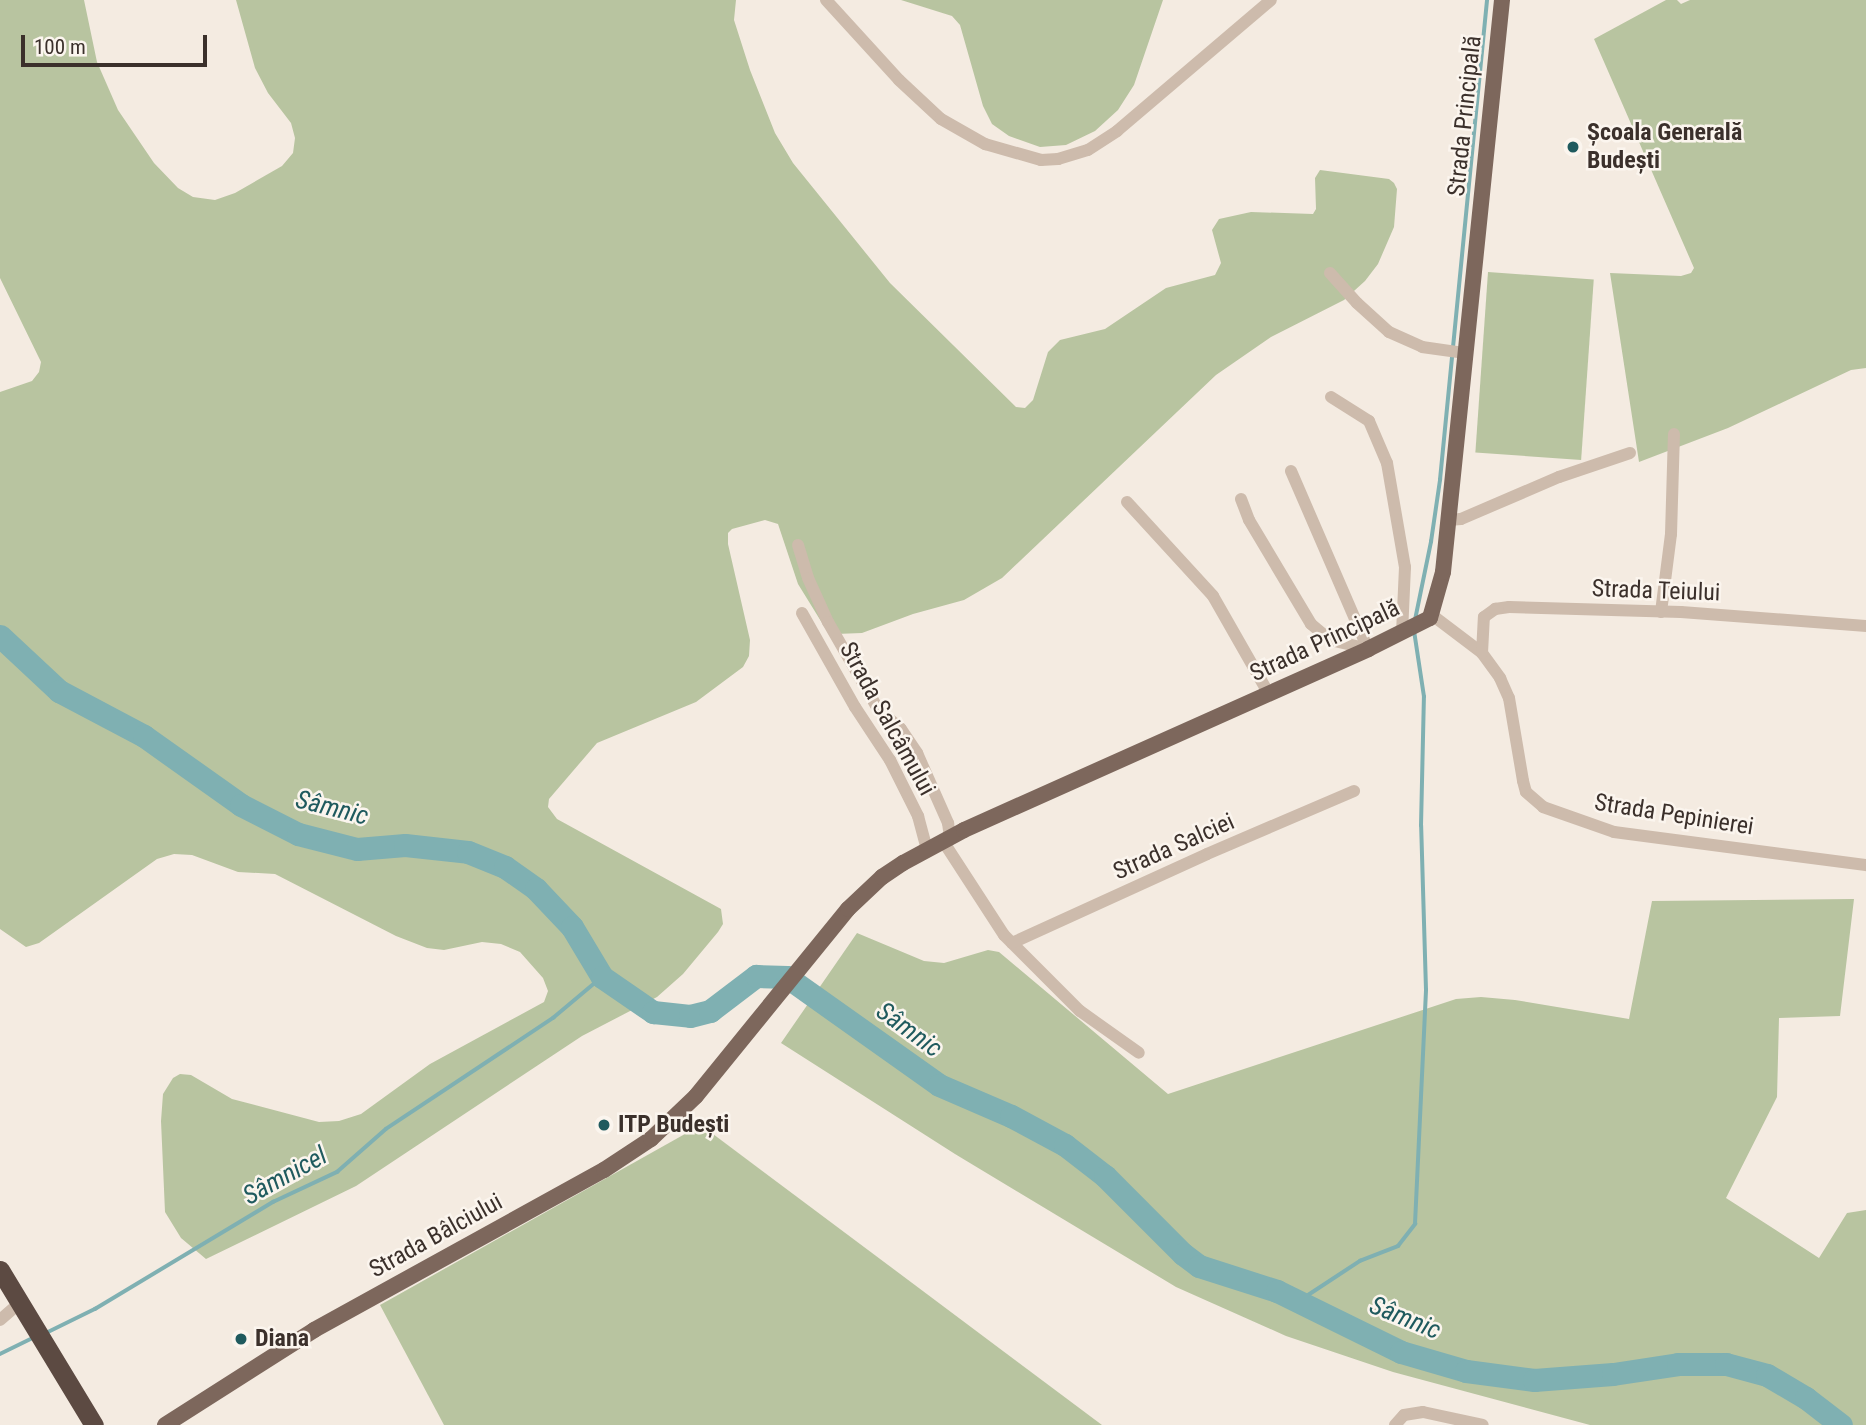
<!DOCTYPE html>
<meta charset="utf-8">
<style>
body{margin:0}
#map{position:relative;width:1866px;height:1425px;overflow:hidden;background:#f4ebe1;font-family:"Roboto Condensed",sans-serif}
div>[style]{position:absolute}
.green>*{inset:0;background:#b8c4a0;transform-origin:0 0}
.stream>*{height:3.5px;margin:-1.75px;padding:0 1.75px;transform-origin:1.75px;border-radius:1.75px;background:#7fb0b2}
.river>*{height:23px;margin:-11.5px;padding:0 11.5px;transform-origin:11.5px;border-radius:11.5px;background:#7fb0b2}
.minor>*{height:12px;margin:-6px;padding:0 6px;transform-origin:6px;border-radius:6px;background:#cdbbac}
.major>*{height:16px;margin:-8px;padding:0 8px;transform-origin:8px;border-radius:8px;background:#7d675c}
.highway>*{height:19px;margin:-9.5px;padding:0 9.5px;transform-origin:9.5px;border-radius:9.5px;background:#5c4a42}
.dots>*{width:19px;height:19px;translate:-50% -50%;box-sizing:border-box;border:4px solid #fbf5ee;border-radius:50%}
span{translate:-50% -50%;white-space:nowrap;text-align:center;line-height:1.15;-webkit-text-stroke:5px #fbf5ee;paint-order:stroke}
.street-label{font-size:24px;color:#3b302b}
.poi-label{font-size:24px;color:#3b302b;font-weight:700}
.left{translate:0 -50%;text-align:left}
.water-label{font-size:26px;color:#1f5a5e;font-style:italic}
.scale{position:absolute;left:21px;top:35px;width:186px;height:32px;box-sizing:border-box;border:4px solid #3b302b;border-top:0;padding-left:9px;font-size:21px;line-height:24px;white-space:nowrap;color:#3b302b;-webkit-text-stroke:5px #fbf5ee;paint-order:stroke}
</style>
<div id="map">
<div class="green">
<div style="clip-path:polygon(0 0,84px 0,97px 62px,118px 110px,154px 163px,178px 188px,193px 197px,215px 200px,235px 193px,282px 166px,293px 153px,295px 138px,291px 123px,268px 93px,255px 68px,236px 0,736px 0,734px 20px,750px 70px,775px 133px,793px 163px,890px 283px,1016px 407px,1025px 408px,1033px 400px,1048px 352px,1060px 340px,1105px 329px,1166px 288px,1215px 275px,1221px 263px,1212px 230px,1219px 219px,1251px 212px,1313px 214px,1316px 209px,1315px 178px,1320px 170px,1389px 179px,1394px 183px,1397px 189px,1394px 227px,1378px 264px,1365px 281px,1344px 300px,1271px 337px,1216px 375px,1002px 578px,964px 600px,913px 614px,862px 633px,836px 634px,827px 631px,798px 584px,778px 524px,765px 520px,732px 529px,728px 533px,728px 544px,750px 640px,749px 656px,743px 667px,696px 702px,597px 743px,549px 799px,548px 807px,557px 819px,721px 909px,723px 924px,718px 932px,683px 974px,657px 997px,582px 1036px,356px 1186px,206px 1259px,181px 1238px,165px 1212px,161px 1121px,163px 1094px,173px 1078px,180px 1074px,191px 1075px,232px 1099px,319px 1122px,339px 1121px,361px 1114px,430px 1064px,544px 1002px,548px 991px,543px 978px,520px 952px,501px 944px,482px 942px,444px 950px,427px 948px,396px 936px,275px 874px,238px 872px,192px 855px,174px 854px,157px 859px,39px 943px,26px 947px,0 929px,0 392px,32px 381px,39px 372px,41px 362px,0 278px)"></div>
<div style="clip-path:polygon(901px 0,1163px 0,1134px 85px,1118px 110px,1095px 131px,1066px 145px,1040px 147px,1009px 136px,992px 124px,983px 106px,960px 25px,952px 16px)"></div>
<div style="clip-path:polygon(1666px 0,1677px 0,1681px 4px,1690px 0,1866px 0,1866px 368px,1851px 370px,1728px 428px,1639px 462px,1610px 273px,1681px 276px,1691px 273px,1694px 268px,1594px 39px)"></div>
<div style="left:1488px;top:272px;width:106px;height:181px;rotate:4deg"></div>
<div style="clip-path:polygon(1854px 899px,1840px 1016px,1779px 1018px,1777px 1097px,1726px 1198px,1819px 1258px,1847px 1213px,1866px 1210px,1866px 1425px,1590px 1425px,1393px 1372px,1286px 1336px,1176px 1287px,955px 1154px,781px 1043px,857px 933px,924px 961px,944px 963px,988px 950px,999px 952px,1168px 1094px,1456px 999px,1481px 997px,1515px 1000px,1629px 1019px,1652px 901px)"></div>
<div style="clip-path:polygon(701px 1125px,1102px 1425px,444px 1425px,380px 1305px)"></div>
</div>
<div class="stream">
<div style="left:1415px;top:620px;width:80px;rotate:-78.4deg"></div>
<div style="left:1431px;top:542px;width:63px;rotate:-81.7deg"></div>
<div style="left:1440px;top:480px;width:482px;rotate:-84.4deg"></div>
<div style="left:1299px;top:1301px;width:73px;rotate:-33.3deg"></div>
<div style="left:1360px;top:1261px;width:41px;rotate:-21.5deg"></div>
<div style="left:1398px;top:1246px;width:28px;rotate:-52deg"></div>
<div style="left:1415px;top:1224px;width:234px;rotate:-87.3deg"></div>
<div style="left:1426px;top:990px;width:164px;rotate:-91.7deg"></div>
<div style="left:1421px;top:826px;width:129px;rotate:-88.7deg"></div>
<div style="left:1424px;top:697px;width:67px;rotate:-98.6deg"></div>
<div style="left:46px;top:1333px;width:55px;rotate:-26.1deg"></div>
<div style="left:95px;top:1309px;width:208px;rotate:-31deg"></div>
<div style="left:273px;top:1202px;width:71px;rotate:-25.1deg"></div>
<div style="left:337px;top:1172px;width:65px;rotate:-41.3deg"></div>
<div style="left:386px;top:1129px;width:201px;rotate:-33.6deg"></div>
<div style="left:553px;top:1018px;width:64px;rotate:-39.9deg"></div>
<div style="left:0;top:1354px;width:37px;rotate:-26deg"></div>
</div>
<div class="river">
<div style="left:0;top:636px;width:81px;rotate:43deg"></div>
<div style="left:59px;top:691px;width:96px;rotate:27.9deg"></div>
<div style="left:144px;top:736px;width:119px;rotate:35.4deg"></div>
<div style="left:241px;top:805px;width:64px;rotate:27deg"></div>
<div style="left:298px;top:834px;width:61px;rotate:14.3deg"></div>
<div style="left:357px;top:849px;width:48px;rotate:-4.8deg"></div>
<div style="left:405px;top:845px;width:63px;rotate:6.3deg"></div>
<div style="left:468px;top:852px;width:40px;rotate:22deg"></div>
<div style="left:505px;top:867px;width:38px;rotate:35deg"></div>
<div style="left:536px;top:889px;width:52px;rotate:46.5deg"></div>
<div style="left:572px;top:927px;width:58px;rotate:59deg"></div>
<div style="left:602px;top:977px;width:62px;rotate:34.5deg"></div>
<div style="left:653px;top:1012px;width:37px;rotate:6deg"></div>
<div style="left:690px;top:1016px;width:21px;rotate:-14deg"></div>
<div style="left:710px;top:1011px;width:58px;rotate:-37.3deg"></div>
<div style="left:756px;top:976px;width:31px;rotate:2deg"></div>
<div style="left:787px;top:977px;width:186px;rotate:35.4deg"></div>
<div style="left:939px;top:1085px;width:78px;rotate:23.3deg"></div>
<div style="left:1011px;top:1116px;width:61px;rotate:28.2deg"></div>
<div style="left:1065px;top:1145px;width:51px;rotate:37.8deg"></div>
<div style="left:1105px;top:1176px;width:110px;rotate:45deg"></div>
<div style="left:1183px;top:1254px;width:20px;rotate:37deg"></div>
<div style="left:1199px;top:1266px;width:82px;rotate:17.8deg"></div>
<div style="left:1277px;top:1291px;width:138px;rotate:26.2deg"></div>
<div style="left:1401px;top:1352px;width:68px;rotate:16.3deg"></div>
<div style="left:1466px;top:1371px;width:69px;rotate:7.5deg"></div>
<div style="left:1534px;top:1380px;width:79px;rotate:-4.3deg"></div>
<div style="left:1613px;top:1374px;width:66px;rotate:-8.7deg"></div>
<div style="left:1678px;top:1364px;width:48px"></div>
<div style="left:1726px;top:1364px;width:42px;rotate:15deg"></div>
<div style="left:1767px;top:1375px;width:45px;rotate:30.5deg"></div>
<div style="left:1806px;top:1398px;width:44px;rotate:37.6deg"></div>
</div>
<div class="minor">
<div style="left:826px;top:0;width:108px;rotate:47.6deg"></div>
<div style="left:899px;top:80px;width:57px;rotate:42.9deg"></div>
<div style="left:941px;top:119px;width:51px;rotate:29.6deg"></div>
<div style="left:985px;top:144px;width:58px;rotate:15.9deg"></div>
<div style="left:1041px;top:160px;width:17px;rotate:-3deg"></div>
<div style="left:1058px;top:159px;width:31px;rotate:-17deg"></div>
<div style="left:1088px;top:150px;width:35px;rotate:-33deg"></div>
<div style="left:1117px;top:131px;width:202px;rotate:-40.4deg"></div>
<div style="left:1330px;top:273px;width:40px;rotate:48deg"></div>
<div style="left:1357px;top:303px;width:43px;rotate:42.2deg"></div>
<div style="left:1389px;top:332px;width:36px;rotate:24deg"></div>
<div style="left:1422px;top:347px;width:42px;rotate:8.1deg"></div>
<div style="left:1331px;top:397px;width:45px;rotate:32.3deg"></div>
<div style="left:1369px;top:421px;width:46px;rotate:66.8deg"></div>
<div style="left:1387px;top:463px;width:106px;rotate:80.2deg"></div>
<div style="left:1405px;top:567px;width:66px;rotate:92.6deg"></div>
<div style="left:1291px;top:471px;width:194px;rotate:66.6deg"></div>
<div style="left:1241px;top:499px;width:22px;rotate:69deg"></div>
<div style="left:1249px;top:520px;width:121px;rotate:59.2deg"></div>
<div style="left:1311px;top:624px;width:25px;rotate:40deg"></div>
<div style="left:1330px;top:640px;width:39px;rotate:13deg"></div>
<div style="left:1127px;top:502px;width:127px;rotate:47.5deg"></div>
<div style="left:1213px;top:596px;width:113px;rotate:60.3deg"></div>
<div style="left:1449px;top:520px;width:12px;rotate:-5deg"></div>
<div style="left:1461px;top:519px;width:107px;rotate:-23.2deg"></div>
<div style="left:1559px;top:477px;width:75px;rotate:-18.7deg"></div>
<div style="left:798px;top:545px;width:34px;rotate:73deg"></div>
<div style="left:808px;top:578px;width:48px;rotate:65.6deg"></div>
<div style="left:828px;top:622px;width:100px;rotate:60.1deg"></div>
<div style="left:878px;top:709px;width:30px;rotate:41deg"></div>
<div style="left:901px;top:729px;width:29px;rotate:56deg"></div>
<div style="left:917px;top:753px;width:77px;rotate:66.1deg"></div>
<div style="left:948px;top:823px;width:14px;rotate:82deg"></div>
<div style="left:1661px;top:612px;width:79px;rotate:-82.7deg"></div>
<div style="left:1671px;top:534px;width:100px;rotate:-88.3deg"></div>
<div style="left:802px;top:613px;width:108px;rotate:60.6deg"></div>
<div style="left:855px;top:707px;width:64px;rotate:56.6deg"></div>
<div style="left:890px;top:760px;width:63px;rotate:63.4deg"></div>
<div style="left:918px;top:816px;width:34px;rotate:75deg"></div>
<div style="left:1432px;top:615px;width:63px;rotate:37.2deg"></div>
<div style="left:1482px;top:653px;width:31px;rotate:54deg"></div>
<div style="left:1500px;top:678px;width:22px;rotate:66deg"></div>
<div style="left:1509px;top:698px;width:84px;rotate:80.4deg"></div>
<div style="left:1523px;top:781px;width:11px;rotate:75deg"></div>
<div style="left:1526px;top:792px;width:23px;rotate:41deg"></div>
<div style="left:1543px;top:807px;width:75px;rotate:19.4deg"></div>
<div style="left:1614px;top:832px;width:254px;rotate:7.5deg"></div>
<div style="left:1482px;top:653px;width:36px;rotate:-87deg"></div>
<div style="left:1484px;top:617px;width:14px;rotate:-36deg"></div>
<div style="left:1495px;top:609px;width:14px;rotate:-8deg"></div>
<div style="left:1509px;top:607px;width:172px;rotate:1.7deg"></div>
<div style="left:1681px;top:612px;width:186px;rotate:4.3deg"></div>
<div style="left:943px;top:841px;width:112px;rotate:57deg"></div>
<div style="left:1004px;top:935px;width:107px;rotate:45deg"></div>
<div style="left:1080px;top:1011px;width:72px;rotate:35.4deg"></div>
<div style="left:1012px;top:943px;width:214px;rotate:-24.5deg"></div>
<div style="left:1207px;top:854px;width:160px;rotate:-23.2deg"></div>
<div style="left:0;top:1320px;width:28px;rotate:-41deg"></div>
<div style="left:1395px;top:1425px;width:13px;rotate:-48deg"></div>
<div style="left:1404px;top:1415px;width:19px;rotate:-9deg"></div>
<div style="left:1423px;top:1412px;width:61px;rotate:12.2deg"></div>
</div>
<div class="major">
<div style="left:165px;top:1425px;width:177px;rotate:-32.5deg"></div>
<div style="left:314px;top:1330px;width:331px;rotate:-28.9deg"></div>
<div style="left:604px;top:1170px;width:56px;rotate:-33.4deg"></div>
<div style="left:651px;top:1139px;width:62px;rotate:-43.7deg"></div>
<div style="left:696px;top:1096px;width:241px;rotate:-50.9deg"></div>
<div style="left:848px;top:909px;width:47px;rotate:-43.3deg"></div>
<div style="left:882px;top:877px;width:25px;rotate:-34deg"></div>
<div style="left:903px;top:863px;width:69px;rotate:-28.4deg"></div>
<div style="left:964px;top:830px;width:443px;rotate:-24.1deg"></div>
<div style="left:1368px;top:649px;width:69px;rotate:-26.6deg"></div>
<div style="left:1430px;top:618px;width:48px;rotate:-74.2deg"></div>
<div style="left:1443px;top:572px;width:575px;rotate:-84.11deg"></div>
</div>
<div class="highway">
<div style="left:0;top:1270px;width:181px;rotate:58.8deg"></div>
</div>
<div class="dots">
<div style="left:1573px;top:147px;background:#1f5a5e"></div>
<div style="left:604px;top:1125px;background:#1f5a5e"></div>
<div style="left:241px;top:1339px;background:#1f5a5e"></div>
</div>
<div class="street-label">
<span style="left:1465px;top:116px;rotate:-84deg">Strada Principală</span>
<span style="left:1656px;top:591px;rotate:2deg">Strada Teiului</span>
<span style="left:1325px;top:641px;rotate:-25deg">Strada Principală</span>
<span style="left:887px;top:719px;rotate:61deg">Strada Salcâmului</span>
<span style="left:1674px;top:815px;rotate:9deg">Strada Pepinierei</span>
<span style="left:1174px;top:847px;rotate:-24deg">Strada Salciei</span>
<span style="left:436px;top:1236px;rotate:-29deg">Strada Bâlciului</span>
</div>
<div class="poi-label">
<span class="left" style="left:1587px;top:147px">Școala Generală<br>Budești</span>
<span class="left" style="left:618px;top:1125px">ITP Budești</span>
<span class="left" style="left:255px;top:1339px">Diana</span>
</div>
<div class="water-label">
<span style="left:332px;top:808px;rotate:14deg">Sâmnic</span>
<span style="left:909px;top:1030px;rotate:36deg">Sâmnic</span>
<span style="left:285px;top:1176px;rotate:-29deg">Sâmnicel</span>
<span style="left:1405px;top:1318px;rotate:22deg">Sâmnic</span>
</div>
<div class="scale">100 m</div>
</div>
